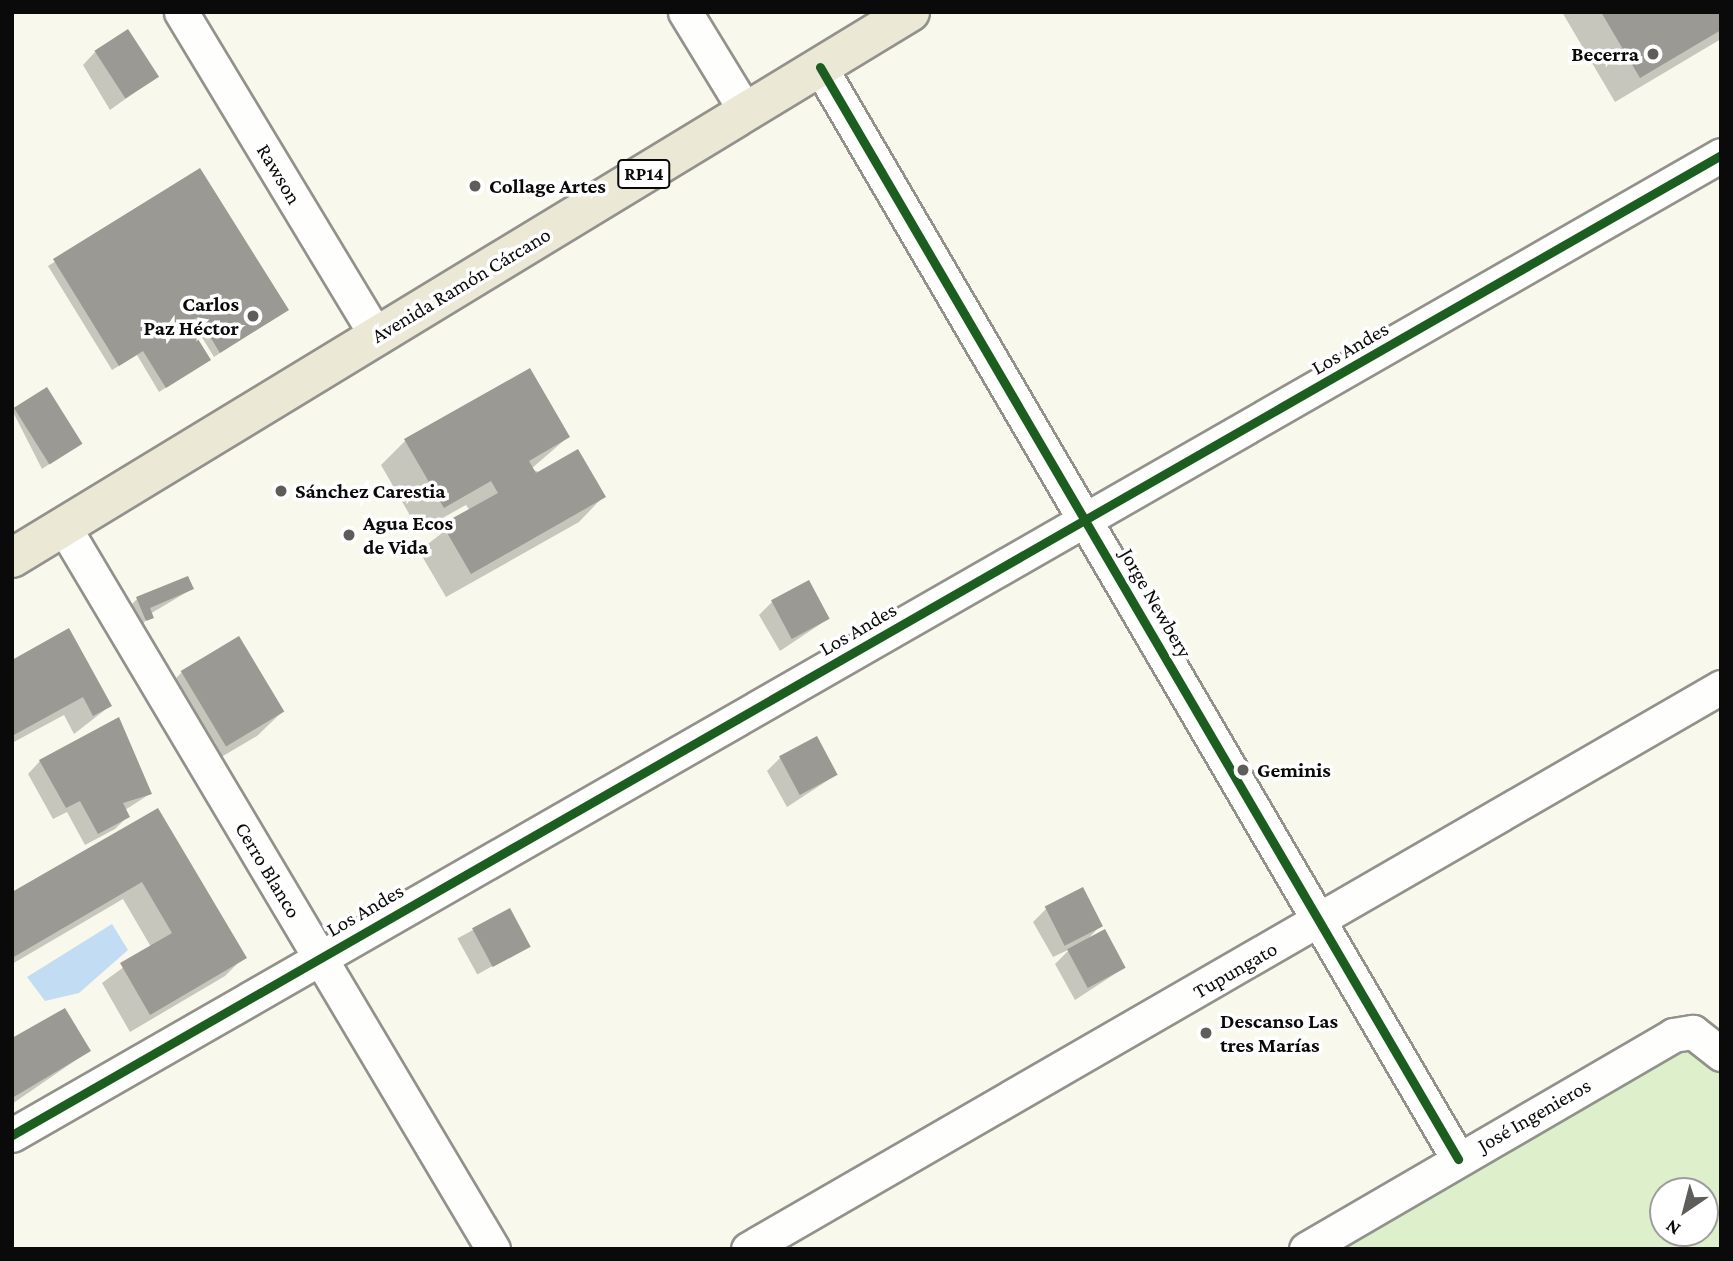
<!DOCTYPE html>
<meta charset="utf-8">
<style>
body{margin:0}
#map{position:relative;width:1733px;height:1261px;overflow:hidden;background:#f9f8ec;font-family:"Crimson Pro",serif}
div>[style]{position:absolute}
.green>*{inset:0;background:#deefcc}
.water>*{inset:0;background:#c2ddf3}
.shadow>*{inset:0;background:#0003;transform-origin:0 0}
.building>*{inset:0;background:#9b9993;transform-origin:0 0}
.roads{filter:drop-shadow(2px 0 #92918c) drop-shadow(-2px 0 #92918c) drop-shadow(0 2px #92918c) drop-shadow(0 -2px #92918c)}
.street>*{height:33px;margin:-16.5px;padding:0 16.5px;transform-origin:16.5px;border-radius:16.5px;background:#fefefc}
.primary>*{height:38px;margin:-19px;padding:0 19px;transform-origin:19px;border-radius:19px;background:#ebe8d6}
.cycleway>*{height:9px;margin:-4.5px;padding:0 4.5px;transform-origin:4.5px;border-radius:4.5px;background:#1b5e20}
.dots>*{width:19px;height:19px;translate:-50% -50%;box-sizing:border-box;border:4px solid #fff;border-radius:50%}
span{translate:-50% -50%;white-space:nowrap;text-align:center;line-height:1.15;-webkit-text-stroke:7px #fff;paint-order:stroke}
.shield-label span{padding:2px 5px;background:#fff;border:2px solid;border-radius:5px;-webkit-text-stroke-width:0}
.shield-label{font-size:19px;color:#0a0a0a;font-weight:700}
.poi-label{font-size:21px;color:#0a0a0a;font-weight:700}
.right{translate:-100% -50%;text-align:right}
.left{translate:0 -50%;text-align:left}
.street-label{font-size:21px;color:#0a0a0a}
.frame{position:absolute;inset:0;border:14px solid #0a0a0a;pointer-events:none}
.north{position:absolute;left:1649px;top:1177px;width:70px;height:70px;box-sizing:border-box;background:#fff;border:2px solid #9d9d9d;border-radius:50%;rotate:215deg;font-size:19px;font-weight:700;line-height:28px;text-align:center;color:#0a0a0a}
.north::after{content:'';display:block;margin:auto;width:24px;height:32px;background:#5e5d59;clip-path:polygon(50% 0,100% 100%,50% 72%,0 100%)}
</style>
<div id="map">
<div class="green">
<div style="clip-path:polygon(evenodd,1680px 1048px,1713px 1059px,1721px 1073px,1721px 1249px,1338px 1249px,1680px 1048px,1663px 1191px,1705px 1191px,1705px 1233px,1663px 1233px,1663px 1191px)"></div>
</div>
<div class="water">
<div style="clip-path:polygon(112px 924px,128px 950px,79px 993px,45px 1001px,27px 977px)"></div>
</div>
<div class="shadow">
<div style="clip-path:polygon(1562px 12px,1721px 12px,1721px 39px,1615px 102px)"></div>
<div style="clip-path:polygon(95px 52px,156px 77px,110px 110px,83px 65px)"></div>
<div style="clip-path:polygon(200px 171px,286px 310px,214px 357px,192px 321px,187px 325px,209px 360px,159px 392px,137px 355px,112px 370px,48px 266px)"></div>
<div style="clip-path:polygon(12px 410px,14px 408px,80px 443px,42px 469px)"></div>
<div style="clip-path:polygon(568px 437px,531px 469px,603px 497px,579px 522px,446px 597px,419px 551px,470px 511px,466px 505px,419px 531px,381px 465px,406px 440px)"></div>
<div style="clip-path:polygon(192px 589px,150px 614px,139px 630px,125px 611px,137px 599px)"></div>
<div style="clip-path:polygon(772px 602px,828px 619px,780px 651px,759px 615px)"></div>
<div style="clip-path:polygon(12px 662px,110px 706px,74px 734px,64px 715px,12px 743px)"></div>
<div style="clip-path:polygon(182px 672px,282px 712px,257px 736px,201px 769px,158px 697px)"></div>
<div style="clip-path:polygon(780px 758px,836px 775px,787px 807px,767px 771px)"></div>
<div style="clip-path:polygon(40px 761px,150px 794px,125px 810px,128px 816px,115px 829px,85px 845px,67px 812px,53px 819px,28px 774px)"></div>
<div style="clip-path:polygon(157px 810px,244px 957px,225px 976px,130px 1032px,102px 983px,151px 947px,123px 899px,12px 964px,12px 895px)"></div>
<div style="clip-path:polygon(1046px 909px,1101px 925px,1087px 940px,1124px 968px,1075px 1000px,1055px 964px,1070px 949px,1053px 957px,1033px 922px)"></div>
<div style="left:509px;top:910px;width:41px;height:59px;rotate:61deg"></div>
<div style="clip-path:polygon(12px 1040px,89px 1051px,12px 1104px)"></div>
</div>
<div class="building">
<div style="clip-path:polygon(1601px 12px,1721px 12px,1721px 30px,1640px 78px)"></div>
<div style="left:128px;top:29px;width:57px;height:40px;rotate:57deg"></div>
<div style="clip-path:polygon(200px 168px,289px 310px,220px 353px,198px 317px,188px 323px,211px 360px,166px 388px,143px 351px,119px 366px,53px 259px)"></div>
<div style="clip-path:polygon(530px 368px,570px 437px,529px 461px,536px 473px,578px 449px,606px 497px,471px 574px,442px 524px,498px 493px,491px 481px,444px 508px,404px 439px)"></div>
<div style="left:47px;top:387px;width:67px;height:39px;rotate:58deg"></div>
<div style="clip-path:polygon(188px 576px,194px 589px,150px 608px,154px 618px,146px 621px,136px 597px)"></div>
<div style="left:809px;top:580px;width:44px;height:43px;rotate:62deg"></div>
<div style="clip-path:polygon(69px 628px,112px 706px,93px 716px,83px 697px,12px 736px,12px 660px)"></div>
<div style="left:239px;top:636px;width:88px;height:68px;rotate:59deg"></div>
<div style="clip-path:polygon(119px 717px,152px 794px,123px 803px,130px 817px,98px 834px,80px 801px,66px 808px,39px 760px)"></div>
<div style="left:817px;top:736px;width:44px;height:43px;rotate:62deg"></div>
<div style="clip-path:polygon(158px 808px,247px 958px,150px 1015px,120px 963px,172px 933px,142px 882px,12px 958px,12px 892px)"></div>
<div style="left:1083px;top:887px;width:44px;height:43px;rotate:63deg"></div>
<div style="left:510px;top:908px;width:44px;height:43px;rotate:62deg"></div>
<div style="left:1105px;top:929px;width:44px;height:43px;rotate:62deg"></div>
<div style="clip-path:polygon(65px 1008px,91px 1051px,12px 1098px,12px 1038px)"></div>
</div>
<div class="roads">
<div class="street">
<div style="left:181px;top:12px;width:380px;rotate:58.9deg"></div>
<div style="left:685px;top:12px;width:117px;rotate:58.6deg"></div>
<div style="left:820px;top:67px;width:1265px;rotate:59.7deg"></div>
<div style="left:64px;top:527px;width:840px;rotate:59.28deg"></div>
<div style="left:12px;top:1135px;width:1970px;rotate:-29.83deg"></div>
<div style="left:748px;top:1249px;width:1124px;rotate:-30.01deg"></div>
<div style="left:1306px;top:1249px;width:425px;rotate:-30.2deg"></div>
<div style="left:1673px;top:1035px;width:20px;rotate:-9deg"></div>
<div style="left:1693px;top:1032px;width:36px;rotate:38deg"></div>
</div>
<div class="primary">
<div style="left:12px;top:558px;width:1051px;rotate:-31.3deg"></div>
</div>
</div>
<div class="cycleway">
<div style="left:820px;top:67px;width:1265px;rotate:59.7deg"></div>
<div style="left:12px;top:1135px;width:1970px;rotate:-29.83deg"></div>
</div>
<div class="dots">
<div style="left:1653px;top:54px;background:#5e5d59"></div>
<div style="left:475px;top:186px;background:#5e5d59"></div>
<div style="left:253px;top:316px;background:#5e5d59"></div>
<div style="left:281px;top:491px;background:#5e5d59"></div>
<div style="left:349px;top:535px;background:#5e5d59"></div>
<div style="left:1243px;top:770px;background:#5e5d59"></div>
<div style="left:1206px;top:1033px;background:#5e5d59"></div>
</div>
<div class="shield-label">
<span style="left:644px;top:174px">RP14</span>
</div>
<div class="poi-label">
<span class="right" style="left:1639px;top:54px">Becerra</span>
<span class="left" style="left:489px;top:186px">Collage Artes</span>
<span class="right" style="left:239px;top:316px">Carlos<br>Paz Héctor</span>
<span class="left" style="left:295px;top:491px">Sánchez Carestia</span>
<span class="left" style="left:363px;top:535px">Agua Ecos<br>de Vida</span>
<span class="left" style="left:1257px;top:770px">Geminis</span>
<span class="left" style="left:1220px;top:1033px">Descanso Las<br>tres Marías</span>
</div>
<div class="street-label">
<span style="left:279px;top:174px;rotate:59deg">Rawson</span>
<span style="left:461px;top:285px;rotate:-31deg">Avenida Ramón Cárcano</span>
<span style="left:1350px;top:348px;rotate:-30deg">Los Andes</span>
<span style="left:1156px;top:603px;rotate:60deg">Jorge Newbery</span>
<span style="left:858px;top:629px;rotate:-30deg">Los Andes</span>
<span style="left:268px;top:870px;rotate:59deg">Cerro Blanco</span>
<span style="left:365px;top:910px;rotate:-30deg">Los Andes</span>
<span style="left:1235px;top:970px;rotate:-30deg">Tupungato</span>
<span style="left:1534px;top:1115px;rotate:-30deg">José Ingenieros</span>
</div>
<div class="frame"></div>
<div class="north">N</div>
</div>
